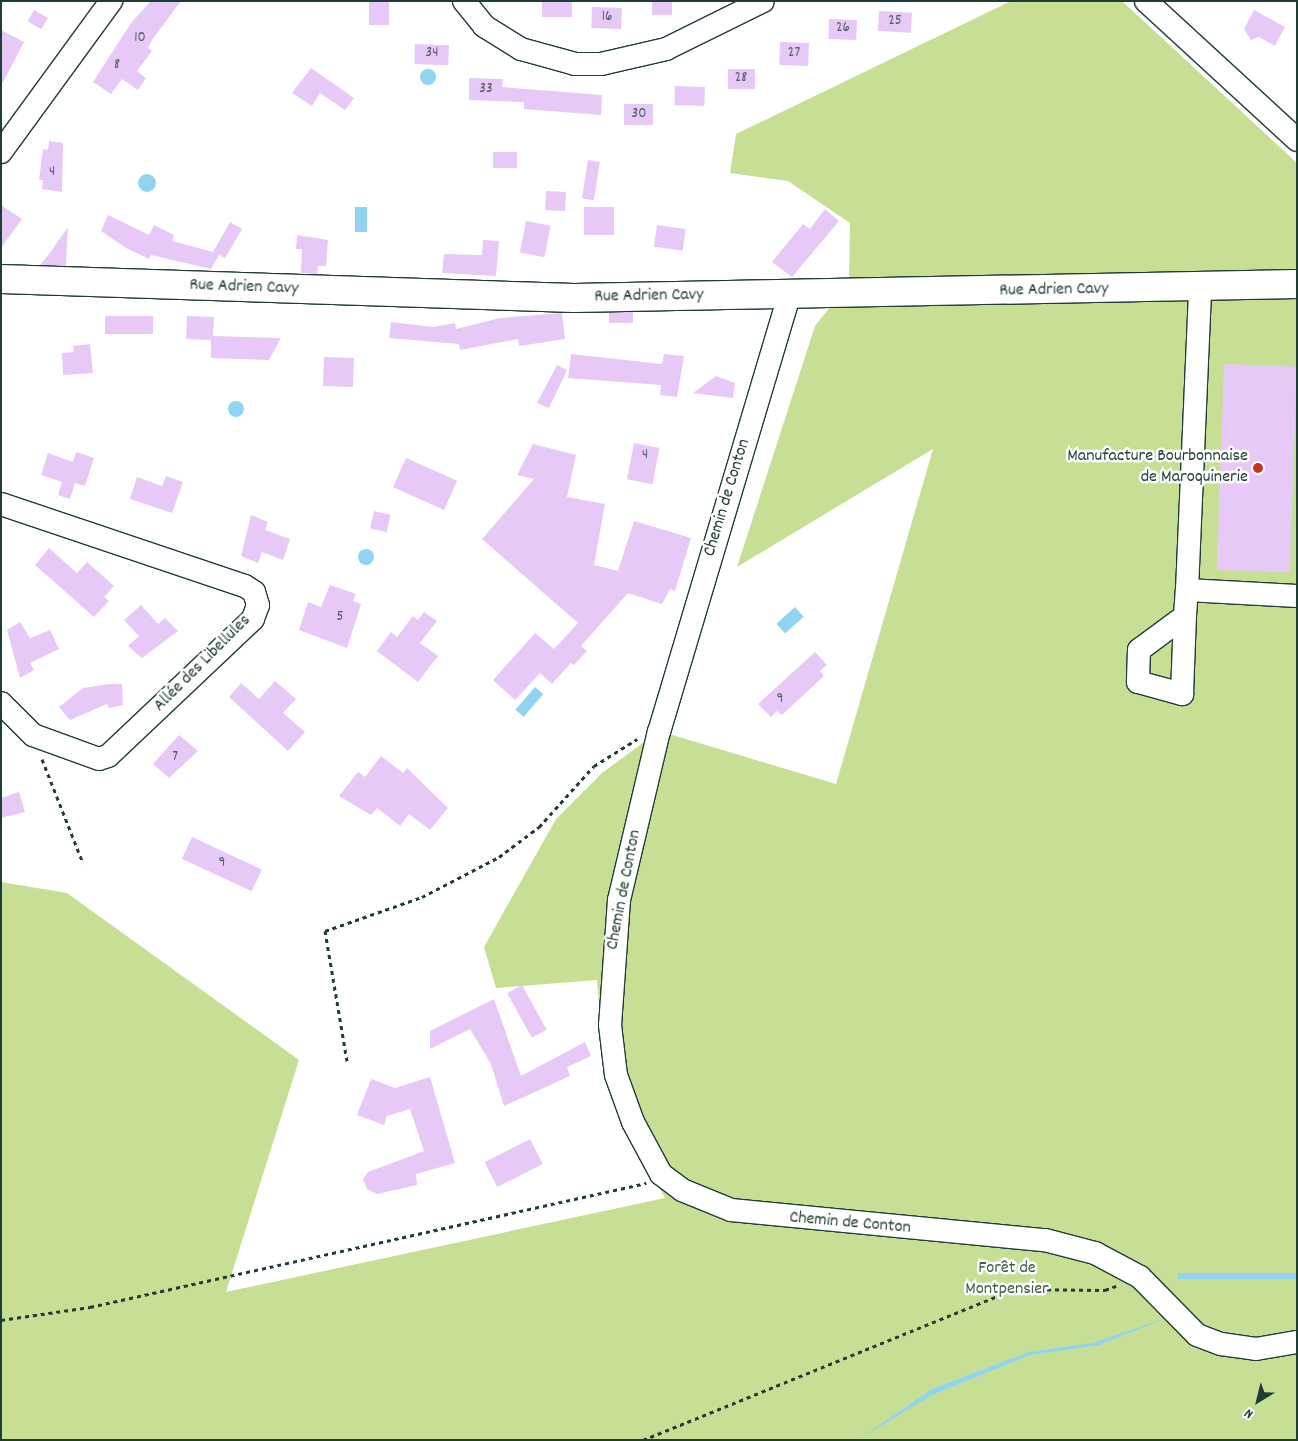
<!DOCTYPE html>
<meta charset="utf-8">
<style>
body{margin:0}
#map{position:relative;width:1298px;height:1441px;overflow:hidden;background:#fff;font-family:Dekko,sans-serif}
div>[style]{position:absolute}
.green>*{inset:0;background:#c7df95}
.water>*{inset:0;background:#90d4f2;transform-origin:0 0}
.round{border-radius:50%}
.building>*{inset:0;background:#e7c9f7;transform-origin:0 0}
.path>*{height:3px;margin-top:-1.5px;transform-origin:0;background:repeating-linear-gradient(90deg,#1f3d34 0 4px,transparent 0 8px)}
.roads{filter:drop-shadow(1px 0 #1f3d34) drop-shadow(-1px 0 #1f3d34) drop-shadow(0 1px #1f3d34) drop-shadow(0 -1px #1f3d34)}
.minor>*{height:22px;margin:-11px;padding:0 11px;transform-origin:11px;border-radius:11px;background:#fff}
.major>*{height:28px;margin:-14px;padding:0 14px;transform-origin:14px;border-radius:14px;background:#fff}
.dots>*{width:14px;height:14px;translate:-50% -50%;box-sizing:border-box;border:2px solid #fff;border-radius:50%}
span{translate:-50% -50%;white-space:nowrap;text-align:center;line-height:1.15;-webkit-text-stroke:5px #fff;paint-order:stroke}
.number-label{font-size:15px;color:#516065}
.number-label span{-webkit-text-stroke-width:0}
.street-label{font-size:18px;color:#1f3d34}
.poi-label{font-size:18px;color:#1f3d34}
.right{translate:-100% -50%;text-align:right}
.park-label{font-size:18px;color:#415d47}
.frame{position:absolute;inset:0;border:2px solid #1f3d34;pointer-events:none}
.north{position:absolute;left:1233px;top:1376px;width:50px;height:50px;-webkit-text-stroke:4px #fff;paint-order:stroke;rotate:216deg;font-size:14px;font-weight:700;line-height:20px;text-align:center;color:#1f3d34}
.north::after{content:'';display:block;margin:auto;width:18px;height:22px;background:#1f3d34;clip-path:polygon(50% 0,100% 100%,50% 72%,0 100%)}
</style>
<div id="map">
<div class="green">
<div style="clip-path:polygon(1011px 1px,1122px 1px,1297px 163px,1297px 1440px,1px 1440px,1px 882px,67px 893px,299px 1060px,226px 1292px,665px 1198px,635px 1147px,604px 1065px,597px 980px,496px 988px,484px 947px,556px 819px,602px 773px,659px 731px,836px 784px,933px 449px,737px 567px,815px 326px,849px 283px,850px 223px,788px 181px,730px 173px,736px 134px)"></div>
</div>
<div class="water">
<div class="round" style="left:420px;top:69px;width:16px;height:16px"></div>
<div class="round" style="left:138px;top:174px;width:18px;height:18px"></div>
<div style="left:355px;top:207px;width:12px;height:25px"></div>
<div class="round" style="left:228px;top:401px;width:16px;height:16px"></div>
<div class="round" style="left:358px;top:549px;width:16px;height:16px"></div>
<div style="left:795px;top:607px;width:13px;height:25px;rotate:48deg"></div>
<div style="left:535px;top:687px;width:11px;height:30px;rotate:41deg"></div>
<div style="left:1297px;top:1273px;width:6px;height:119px;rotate:90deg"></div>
<div style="clip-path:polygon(1174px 1315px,1099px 1345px,1030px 1355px,932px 1395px,858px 1440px,932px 1389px,1029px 1352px,1093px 1343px)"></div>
</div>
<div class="building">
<div style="clip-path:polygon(151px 1px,181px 1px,152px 40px,148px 48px,152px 51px,137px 71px,146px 78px,138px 90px,122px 79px,111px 94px,93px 82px,131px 23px)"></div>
<div style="left:369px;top:1px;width:20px;height:24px"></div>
<div style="left:542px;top:1px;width:30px;height:16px"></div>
<div style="left:652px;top:1px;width:20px;height:14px"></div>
<div style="left:592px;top:7px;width:30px;height:21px;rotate:2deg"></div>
<div style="left:34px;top:10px;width:16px;height:13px;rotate:30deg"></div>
<div style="clip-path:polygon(1254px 10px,1285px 27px,1275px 46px,1259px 37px,1251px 40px,1244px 29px)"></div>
<div style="left:879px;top:11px;width:33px;height:20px;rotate:3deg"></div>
<div style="left:829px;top:19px;width:28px;height:20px;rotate:2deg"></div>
<div style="clip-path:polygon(1px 30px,24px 42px,1px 86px)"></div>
<div style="left:780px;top:42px;width:29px;height:23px;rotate:2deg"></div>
<div style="left:415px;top:44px;width:34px;height:20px;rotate:2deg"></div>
<div style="clip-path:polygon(311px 68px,354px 98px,345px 110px,320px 93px,312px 106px,292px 93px)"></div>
<div style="left:728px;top:69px;width:27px;height:20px"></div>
<div style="clip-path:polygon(469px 78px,503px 79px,502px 87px,602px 95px,601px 115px,524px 109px,524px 102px,469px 100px)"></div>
<div style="left:675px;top:86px;width:30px;height:19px;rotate:2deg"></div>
<div style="left:624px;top:104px;width:29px;height:21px"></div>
<div style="clip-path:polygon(49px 141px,63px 143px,62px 192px,42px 189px,43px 180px,39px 180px,43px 149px,48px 150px)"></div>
<div style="left:493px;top:152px;width:24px;height:16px"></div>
<div style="left:588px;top:160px;width:12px;height:39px;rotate:9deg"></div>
<div style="left:546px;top:191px;width:20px;height:19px;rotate:3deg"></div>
<div style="clip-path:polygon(1px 205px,22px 219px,1px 248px)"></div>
<div style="left:584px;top:207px;width:30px;height:28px"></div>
<div style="clip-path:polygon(825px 209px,839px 221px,792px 277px,772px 262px,803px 224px,810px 229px)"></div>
<div style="clip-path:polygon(108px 215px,149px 235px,154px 225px,174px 235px,172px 241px,213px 252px,230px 222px,242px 229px,225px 258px,219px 255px,211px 269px,151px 255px,149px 259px,126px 248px,101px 231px)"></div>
<div style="left:526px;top:221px;width:25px;height:32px;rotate:11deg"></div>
<div style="left:657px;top:225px;width:29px;height:22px;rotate:8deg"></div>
<div style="clip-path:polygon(68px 227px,66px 266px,40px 265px,49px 254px)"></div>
<div style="clip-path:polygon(297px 235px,328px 240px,326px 266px,318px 266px,317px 274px,301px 273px,302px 249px,296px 249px)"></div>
<div style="clip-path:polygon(483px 240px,499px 241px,496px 276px,442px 273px,444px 254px,482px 255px)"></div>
<div style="left:633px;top:312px;width:11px;height:24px;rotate:90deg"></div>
<div style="clip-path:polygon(562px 313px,565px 339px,519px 346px,518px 339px,460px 350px,459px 344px,389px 338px,391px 322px,433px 327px,455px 323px,456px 329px,500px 318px)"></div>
<div style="left:105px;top:316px;width:48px;height:18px"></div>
<div style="clip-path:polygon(187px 316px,214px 317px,213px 336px,281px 338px,269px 360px,211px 358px,211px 340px,186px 339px)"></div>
<div style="clip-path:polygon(90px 344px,93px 373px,63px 375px,62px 353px,74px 352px,73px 346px)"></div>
<div style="clip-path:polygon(571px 354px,662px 364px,664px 354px,684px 356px,677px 397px,660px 395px,661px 385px,568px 378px)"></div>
<div style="left:324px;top:357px;width:30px;height:29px;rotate:2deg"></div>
<div style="left:1224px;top:364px;width:73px;height:206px;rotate:2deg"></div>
<div style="clip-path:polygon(557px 365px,567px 370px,549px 408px,537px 403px)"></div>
<div style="clip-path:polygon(716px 376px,735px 383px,733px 398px,693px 393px)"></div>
<div style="left:634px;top:443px;width:26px;height:37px;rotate:11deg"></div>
<div style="clip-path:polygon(533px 444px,576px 455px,567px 497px,605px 504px,594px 565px,618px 571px,634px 521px,691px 538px,675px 591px,670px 589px,662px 604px,628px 593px,581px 646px,587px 651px,574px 665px,571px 663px,552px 684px,540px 673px,515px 700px,493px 680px,535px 633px,554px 649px,578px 623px,482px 539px,534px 479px,517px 475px)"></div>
<div style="clip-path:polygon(76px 452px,94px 458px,85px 486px,75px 483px,70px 499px,58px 495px,62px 482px,41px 475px,48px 453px,73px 462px)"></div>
<div style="left:406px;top:458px;width:56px;height:32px;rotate:24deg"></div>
<div style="clip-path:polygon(166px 476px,183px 482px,172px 513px,130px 499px,137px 477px,162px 486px)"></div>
<div style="left:374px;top:511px;width:17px;height:18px;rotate:13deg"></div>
<div style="clip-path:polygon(251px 515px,268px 522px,265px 530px,290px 539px,283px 560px,262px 552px,258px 563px,241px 556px)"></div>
<div style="clip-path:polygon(49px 548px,77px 573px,87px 562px,114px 586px,104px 597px,109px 601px,94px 617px,35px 565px)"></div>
<div style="clip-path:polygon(330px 585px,356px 594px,353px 601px,361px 604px,347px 648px,299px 630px,308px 602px,321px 607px)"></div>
<div style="clip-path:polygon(141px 605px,158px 624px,165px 618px,178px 631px,142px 658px,128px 646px,139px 636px,124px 620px)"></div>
<div style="clip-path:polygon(424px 612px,437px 621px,420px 643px,438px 656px,418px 682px,377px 651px,391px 632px,397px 637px,413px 616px,418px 620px)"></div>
<div style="clip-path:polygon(20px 622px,30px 638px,50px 630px,59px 649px,30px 663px,34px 670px,20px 678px,7px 630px)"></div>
<div style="clip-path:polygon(815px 652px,827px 665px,820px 671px,824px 676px,782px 715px,777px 711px,771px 717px,758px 704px)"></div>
<div style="clip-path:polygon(275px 681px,296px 699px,283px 713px,305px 732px,288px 751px,229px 697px,241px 683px,259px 699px)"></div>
<div style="clip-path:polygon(109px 684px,122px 684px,123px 705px,109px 708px,107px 704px,70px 720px,59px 707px,83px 688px)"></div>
<div style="clip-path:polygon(179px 735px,198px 751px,169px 778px,153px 764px)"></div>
<div style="clip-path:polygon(381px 756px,403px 773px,407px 768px,448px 808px,430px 830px,409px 814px,400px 826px,377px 808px,371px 815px,339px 796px,358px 772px,365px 777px)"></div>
<div style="clip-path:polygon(19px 792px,25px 812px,1px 818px,1px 798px)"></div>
<div style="left:192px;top:837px;width:77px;height:24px;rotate:25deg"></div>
<div style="left:522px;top:985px;width:51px;height:17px;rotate:61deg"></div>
<div style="clip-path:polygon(494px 999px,521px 1076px,585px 1042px,591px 1056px,567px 1067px,570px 1076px,504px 1106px,491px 1064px,470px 1029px,430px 1049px,430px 1031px)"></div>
<div style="clip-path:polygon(430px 1077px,455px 1163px,416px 1174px,417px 1185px,377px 1194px,367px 1189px,363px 1179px,368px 1172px,424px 1151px,410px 1109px,387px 1116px,384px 1125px,357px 1115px,371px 1079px,395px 1088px)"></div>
<div style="left:530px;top:1139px;width:28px;height:51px;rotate:63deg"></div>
</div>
<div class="path">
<div style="left:42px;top:759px;width:112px;rotate:68.5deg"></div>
<div style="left:347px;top:1061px;width:132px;rotate:-99.6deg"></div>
<div style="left:325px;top:931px;width:103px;rotate:-19.3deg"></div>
<div style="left:422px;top:897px;width:87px;rotate:-27.5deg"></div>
<div style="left:499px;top:857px;width:50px;rotate:-36.9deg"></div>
<div style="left:539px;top:827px;width:82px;rotate:-48deg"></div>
<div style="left:594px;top:766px;width:51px;rotate:-32.1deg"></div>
<div style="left:1px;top:1320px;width:90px;rotate:-8.3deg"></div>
<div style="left:90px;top:1307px;width:570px;rotate:-12.57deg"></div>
<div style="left:643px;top:1440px;width:401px;rotate:-22.1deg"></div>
<div style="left:1015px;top:1289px;width:90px;rotate:0.6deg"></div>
<div style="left:1105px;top:1290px;width:12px;rotate:-20deg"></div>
</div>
<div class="roads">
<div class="minor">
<div style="left:464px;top:1px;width:32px;rotate:51deg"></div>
<div style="left:484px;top:26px;width:44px;rotate:31.9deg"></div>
<div style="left:521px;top:49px;width:56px;rotate:15.5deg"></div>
<div style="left:575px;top:64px;width:26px"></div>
<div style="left:601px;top:64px;width:67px;rotate:-13deg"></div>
<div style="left:666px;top:49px;width:108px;rotate:-26.3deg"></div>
<div style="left:1146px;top:1px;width:205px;rotate:42.6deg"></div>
<div style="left:1px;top:152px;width:187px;rotate:-53.9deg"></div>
<div style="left:789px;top:296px;width:454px;rotate:106.6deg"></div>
<div style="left:659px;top:731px;width:174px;rotate:103.3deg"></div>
<div style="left:619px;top:900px;width:125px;rotate:94.1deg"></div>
<div style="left:610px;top:1025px;width:50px;rotate:83.2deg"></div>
<div style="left:616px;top:1075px;width:50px;rotate:70.1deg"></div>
<div style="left:633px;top:1122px;width:59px;rotate:61.7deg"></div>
<div style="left:661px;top:1174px;width:26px;rotate:37deg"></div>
<div style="left:682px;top:1190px;width:53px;rotate:22.2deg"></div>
<div style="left:731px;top:1210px;width:315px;rotate:5.5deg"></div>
<div style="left:1045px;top:1240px;width:52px;rotate:14.6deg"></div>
<div style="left:1095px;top:1253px;width:51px;rotate:28.1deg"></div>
<div style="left:1140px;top:1277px;width:81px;rotate:45.5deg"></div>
<div style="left:1197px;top:1335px;width:26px;rotate:21deg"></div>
<div style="left:1221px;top:1344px;width:35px;rotate:8deg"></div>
<div style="left:1256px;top:1349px;width:42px;rotate:-9.7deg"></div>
<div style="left:1px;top:504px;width:257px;rotate:18.6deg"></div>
<div style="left:245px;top:586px;width:11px;rotate:34deg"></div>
<div style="left:254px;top:592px;width:14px;rotate:73deg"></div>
<div style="left:258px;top:605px;width:15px;rotate:110deg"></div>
<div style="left:253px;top:619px;width:199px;rotate:136.6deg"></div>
<div style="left:108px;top:756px;width:9px;rotate:162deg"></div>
<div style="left:99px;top:759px;width:70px;rotate:-160deg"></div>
<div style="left:33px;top:735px;width:45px;rotate:-135deg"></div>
<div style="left:1187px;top:590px;width:110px;rotate:3.1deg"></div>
<div style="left:1185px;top:616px;width:57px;rotate:143.5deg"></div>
<div style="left:1139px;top:650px;width:32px;rotate:92deg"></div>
<div style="left:1138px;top:682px;width:46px;rotate:15.3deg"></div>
<div style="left:1182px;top:694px;width:78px;rotate:-87.8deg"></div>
<div style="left:1185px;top:616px;width:26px;rotate:-86deg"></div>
<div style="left:1187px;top:590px;width:302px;rotate:-87.5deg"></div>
</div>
<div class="major">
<div style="left:1px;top:279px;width:573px;rotate:1.9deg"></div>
<div style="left:574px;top:298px;width:723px;rotate:-1.11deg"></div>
</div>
</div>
<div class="dots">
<div style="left:1258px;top:468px;background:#c8321e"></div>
</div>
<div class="number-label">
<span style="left:607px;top:18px">16</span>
<span style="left:895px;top:22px">25</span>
<span style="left:843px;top:29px">26</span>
<span style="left:140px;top:39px">10</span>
<span style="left:432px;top:54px">34</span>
<span style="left:794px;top:54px">27</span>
<span style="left:117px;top:66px">8</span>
<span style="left:741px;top:79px">28</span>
<span style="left:486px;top:90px">33</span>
<span style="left:639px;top:115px">30</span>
<span style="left:52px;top:173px">4</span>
<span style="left:645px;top:456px">4</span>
<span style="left:340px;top:618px">5</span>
<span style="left:780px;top:700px">9</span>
<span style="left:175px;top:758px">7</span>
<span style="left:222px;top:864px">9</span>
</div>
<div class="street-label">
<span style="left:244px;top:288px;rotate:2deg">Rue Adrien Cavy</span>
<span style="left:1054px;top:291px;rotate:-1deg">Rue Adrien Cavy</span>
<span style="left:649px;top:297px;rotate:-1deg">Rue Adrien Cavy</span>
<span style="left:728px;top:498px;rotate:-73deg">Chemin de Conton</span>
<span style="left:203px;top:664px;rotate:-45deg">Allée des Libellules</span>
<span style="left:625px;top:890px;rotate:-79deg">Chemin de Conton</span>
<span style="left:850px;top:1224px;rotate:5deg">Chemin de Conton</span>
</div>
<div class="poi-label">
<span class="right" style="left:1248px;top:468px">Manufacture Bourbonnaise<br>de Maroquinerie</span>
</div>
<div class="park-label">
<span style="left:1007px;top:1280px">Forêt de<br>Montpensier</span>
</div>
<div class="frame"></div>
<div class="north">N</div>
</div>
